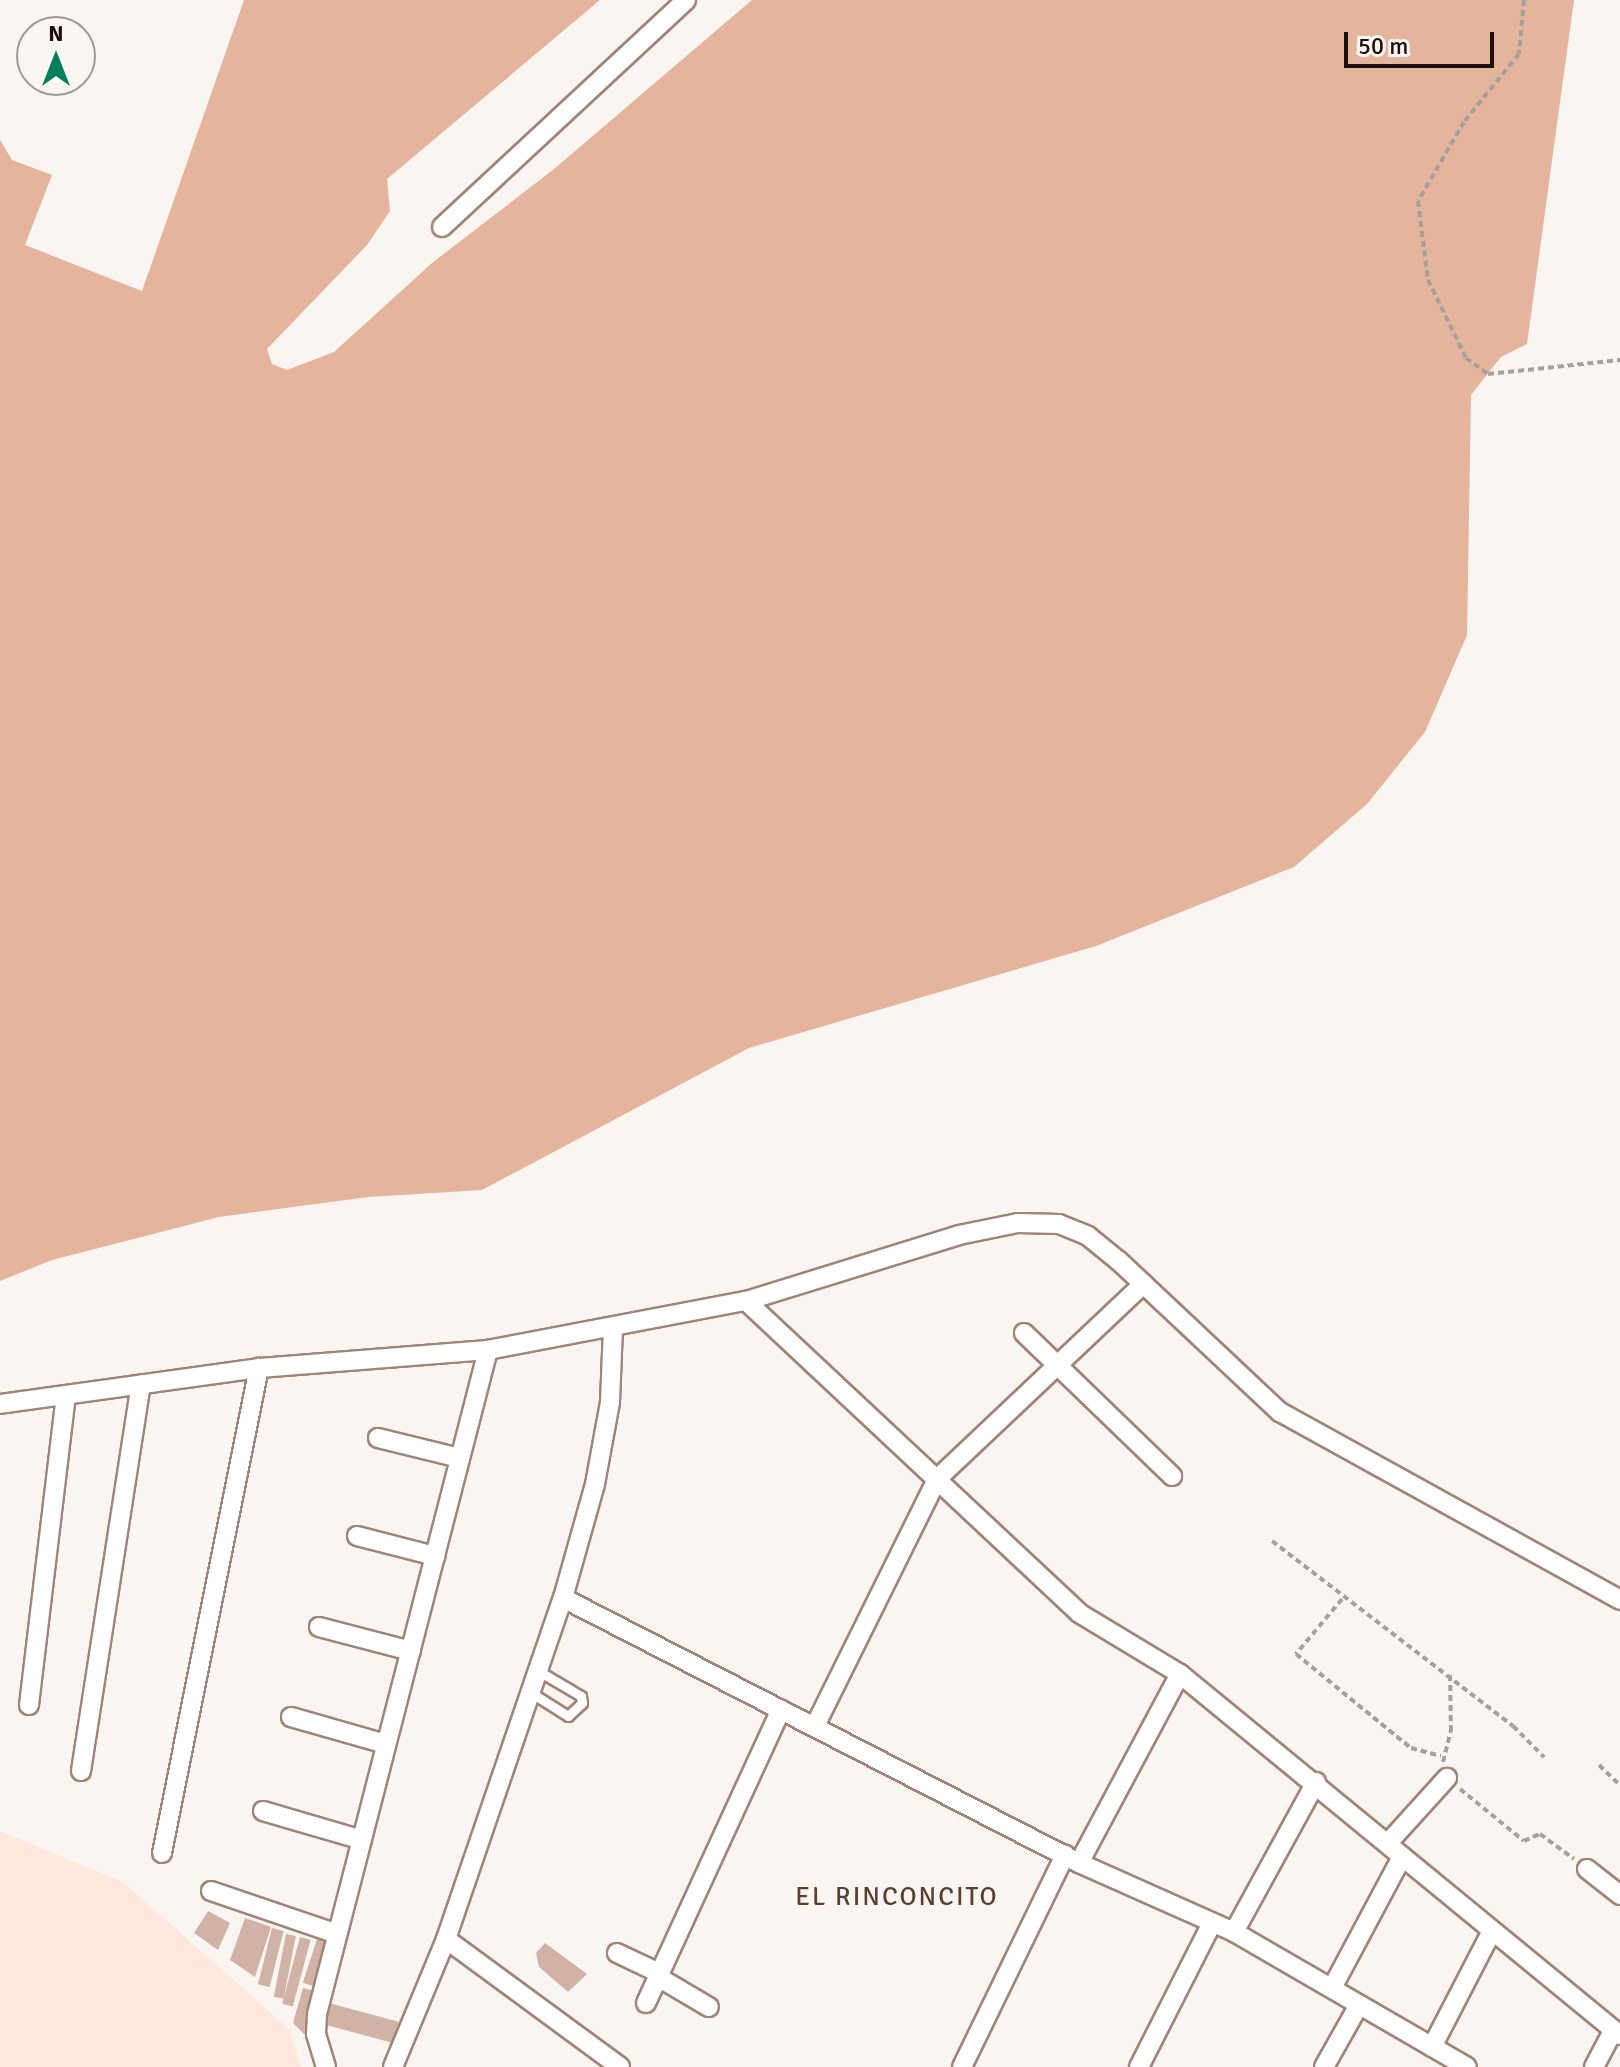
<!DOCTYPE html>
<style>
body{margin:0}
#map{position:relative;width:1620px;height:2067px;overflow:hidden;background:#fbf5f2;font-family:Signika,sans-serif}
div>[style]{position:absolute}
.built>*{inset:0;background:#fee7dd}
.forest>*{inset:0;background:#e5b49d}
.building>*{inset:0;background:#d0b3a6;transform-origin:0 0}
.path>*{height:4px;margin-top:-2px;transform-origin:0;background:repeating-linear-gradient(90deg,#a69f9b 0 6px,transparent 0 10px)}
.roads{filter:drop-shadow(2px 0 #a08477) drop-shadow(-2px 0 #a08477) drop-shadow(0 2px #a08477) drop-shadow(0 -2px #a08477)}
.lane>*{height:9px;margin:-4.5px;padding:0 4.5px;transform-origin:4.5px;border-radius:4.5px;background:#fff}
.street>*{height:18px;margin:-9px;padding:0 9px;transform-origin:9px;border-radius:9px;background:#fff}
span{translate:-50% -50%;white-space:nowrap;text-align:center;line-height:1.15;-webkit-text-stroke:7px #fbf5f2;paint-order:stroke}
.neighbourhood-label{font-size:26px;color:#583f34;letter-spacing:2px}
.north{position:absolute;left:16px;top:16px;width:80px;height:80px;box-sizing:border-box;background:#fbf5f2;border:2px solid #a19996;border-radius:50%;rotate:0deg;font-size:22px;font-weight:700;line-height:32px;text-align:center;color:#1a100c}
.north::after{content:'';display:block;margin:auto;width:28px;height:36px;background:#057f5e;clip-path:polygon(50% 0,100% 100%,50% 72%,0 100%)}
.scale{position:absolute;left:1344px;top:32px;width:150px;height:36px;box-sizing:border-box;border:4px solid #1a100c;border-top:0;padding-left:10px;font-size:24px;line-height:28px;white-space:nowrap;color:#1a100c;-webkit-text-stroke:6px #fbf5f2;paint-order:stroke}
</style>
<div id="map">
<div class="built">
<div style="clip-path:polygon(0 1831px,123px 1882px,289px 2029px,301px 2067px,0 2067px)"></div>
</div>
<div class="forest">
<div style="clip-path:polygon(244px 0,600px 0,387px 179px,390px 211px,367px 245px,267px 349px,272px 364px,287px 370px,334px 352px,432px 263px,554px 169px,752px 0,1574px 0,1527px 344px,1501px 357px,1471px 395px,1467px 635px,1425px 732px,1367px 804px,1294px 867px,1096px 946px,749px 1048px,482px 1190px,368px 1197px,219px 1217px,52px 1260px,0 1281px,0 140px,12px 160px,52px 175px,25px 245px,142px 291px)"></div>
</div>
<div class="building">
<div style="clip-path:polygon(208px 1911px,230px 1923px,218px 1950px,194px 1933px)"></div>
<div style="clip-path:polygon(245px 1918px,271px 1927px,255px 1977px,230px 1960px)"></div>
<div style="left:272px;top:1928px;width:12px;height:58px;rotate:14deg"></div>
<div style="left:286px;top:1934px;width:10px;height:64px;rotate:11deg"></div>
<div style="left:300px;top:1937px;width:11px;height:69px;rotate:15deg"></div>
<div style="left:317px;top:1939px;width:19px;height:46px;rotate:18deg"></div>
<div style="clip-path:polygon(545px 1943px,587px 1974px,568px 1992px,539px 1967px,536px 1953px)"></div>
<div style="clip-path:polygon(303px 1988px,322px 1993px,309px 2039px,293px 2023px)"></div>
<div style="left:329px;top:2003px;width:72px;height:22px;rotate:15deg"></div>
</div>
<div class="path">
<div style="left:1524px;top:0;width:54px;rotate:95.3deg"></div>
<div style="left:1519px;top:54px;width:87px;rotate:129deg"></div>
<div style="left:1464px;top:122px;width:91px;rotate:120.2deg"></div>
<div style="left:1418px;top:201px;width:80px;rotate:82.8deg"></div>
<div style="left:1428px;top:280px;width:87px;rotate:64deg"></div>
<div style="left:1466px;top:358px;width:27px;rotate:36deg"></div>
<div style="left:1488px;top:374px;width:133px;rotate:-6.1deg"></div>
<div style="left:1272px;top:1541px;width:304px;rotate:37.5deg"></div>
<div style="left:1513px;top:1726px;width:44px;rotate:45deg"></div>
<div style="left:1342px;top:1599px;width:72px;rotate:129.9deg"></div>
<div style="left:1296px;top:1654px;width:149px;rotate:39.3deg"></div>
<div style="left:1411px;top:1748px;width:31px;rotate:15deg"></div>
<div style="left:1443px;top:1762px;width:32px;rotate:-76deg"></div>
<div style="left:1451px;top:1731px;width:56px;rotate:-91deg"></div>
<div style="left:1599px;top:1765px;width:29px;rotate:44deg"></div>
<div style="left:1460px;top:1789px;width:82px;rotate:39.1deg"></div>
<div style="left:1524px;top:1841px;width:17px;rotate:-24deg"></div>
<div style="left:1540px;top:1834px;width:42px;rotate:36.3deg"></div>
</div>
<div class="roads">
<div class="lane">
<div style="left:530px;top:1692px;width:45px;rotate:32.3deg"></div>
<div style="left:568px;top:1716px;width:19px;rotate:-43deg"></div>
<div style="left:582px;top:1703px;width:7px;rotate:-98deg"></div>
<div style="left:581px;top:1696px;width:51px;rotate:-149.4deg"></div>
</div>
<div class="street">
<div style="left:442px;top:227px;width:333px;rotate:-42.9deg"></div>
<div style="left:746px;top:1301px;width:456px;rotate:43.1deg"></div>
<div style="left:1079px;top:1613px;width:118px;rotate:31.1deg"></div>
<div style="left:1180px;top:1674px;width:569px;rotate:39.37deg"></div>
<div style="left:1024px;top:1333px;width:206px;rotate:44deg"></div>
<div style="left:0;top:1404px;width:261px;rotate:-7.9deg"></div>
<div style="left:259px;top:1368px;width:230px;rotate:-4.5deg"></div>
<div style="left:488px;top:1350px;width:263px;rotate:-10.8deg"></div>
<div style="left:746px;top:1301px;width:223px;rotate:-17.2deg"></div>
<div style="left:959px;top:1235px;width:60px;rotate:-11.5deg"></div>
<div style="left:1018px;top:1223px;width:41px;rotate:1.4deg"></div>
<div style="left:1059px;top:1224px;width:31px;rotate:22deg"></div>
<div style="left:1088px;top:1236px;width:40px;rotate:39deg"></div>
<div style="left:1119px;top:1261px;width:221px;rotate:43.2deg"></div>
<div style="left:1280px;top:1412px;width:389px;rotate:28.9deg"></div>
<div style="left:378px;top:1438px;width:84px;rotate:13.7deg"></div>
<div style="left:357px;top:1536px;width:81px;rotate:14.4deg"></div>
<div style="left:563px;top:1598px;width:580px;rotate:27.18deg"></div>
<div style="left:1079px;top:1863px;width:170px;rotate:24deg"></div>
<div style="left:1234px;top:1932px;width:269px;rotate:30.1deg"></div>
<div style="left:319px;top:1627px;width:95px;rotate:14.6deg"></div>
<div style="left:29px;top:1705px;width:312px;rotate:-83.2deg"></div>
<div style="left:291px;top:1717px;width:99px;rotate:15.9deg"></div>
<div style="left:815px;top:1726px;width:275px;rotate:-63.7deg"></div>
<div style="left:937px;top:1479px;width:284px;rotate:-43.4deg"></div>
<div style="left:81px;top:1771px;width:391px;rotate:-81.2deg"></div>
<div style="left:263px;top:1811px;width:103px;rotate:16.3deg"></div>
<div style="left:1388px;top:1843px;width:88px;rotate:-47.8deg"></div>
<div style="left:162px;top:1853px;width:495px;rotate:-78.7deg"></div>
<div style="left:1079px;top:1863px;width:214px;rotate:-61.9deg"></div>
<div style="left:1587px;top:1869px;width:42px;rotate:38.2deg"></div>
<div style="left:211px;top:1891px;width:133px;rotate:18.8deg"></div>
<div style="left:1234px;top:1932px;width:171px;rotate:-61.3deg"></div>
<div style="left:446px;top:1939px;width:216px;rotate:36.3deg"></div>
<div style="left:617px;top:1953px;width:47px;rotate:25.5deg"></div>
<div style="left:658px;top:1977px;width:59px;rotate:30.5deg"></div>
<div style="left:1332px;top:1988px;width:149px;rotate:-61.9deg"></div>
<div style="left:646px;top:2003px;width:323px;rotate:-65.3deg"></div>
<div style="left:1432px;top:2047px;width:131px;rotate:-62.7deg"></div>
<div style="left:326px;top:2067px;width:34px;rotate:-107deg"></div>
<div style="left:316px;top:2034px;width:20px;rotate:-87deg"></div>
<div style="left:317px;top:2014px;width:686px;rotate:-75.56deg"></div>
<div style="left:393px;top:2067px;width:139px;rotate:-67.5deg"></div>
<div style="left:446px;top:1939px;width:361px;rotate:-71.1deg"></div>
<div style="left:563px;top:1598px;width:118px;rotate:-74.3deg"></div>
<div style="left:595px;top:1484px;width:83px;rotate:-79.6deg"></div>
<div style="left:610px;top:1402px;width:74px;rotate:-87.7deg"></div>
<div style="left:962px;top:2067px;width:236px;rotate:-64.1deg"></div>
<div style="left:1139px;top:2067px;width:161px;rotate:-63.1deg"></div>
<div style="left:1324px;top:2067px;width:71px;rotate:-60.6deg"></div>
<div style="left:1594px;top:2067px;width:41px;rotate:-62.2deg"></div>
</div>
</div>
<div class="neighbourhood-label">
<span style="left:897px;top:1898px">EL RINCONCITO</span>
</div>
<div class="north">N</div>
<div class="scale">50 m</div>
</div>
